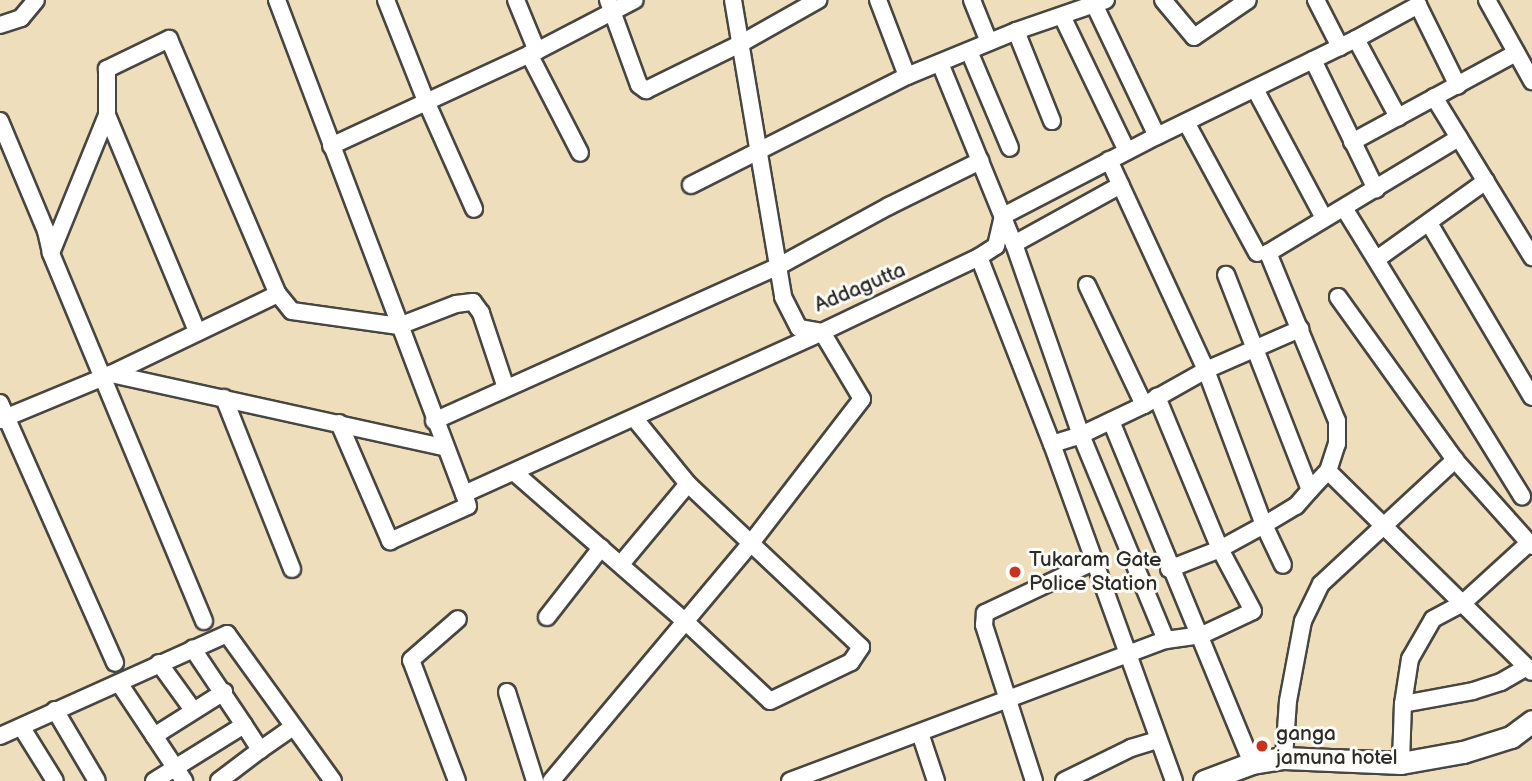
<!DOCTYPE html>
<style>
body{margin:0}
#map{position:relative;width:1532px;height:781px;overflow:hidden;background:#efdebc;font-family:"Balsamiq Sans",sans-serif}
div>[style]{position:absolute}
.roads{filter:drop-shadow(2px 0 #484641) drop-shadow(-2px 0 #484641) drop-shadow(0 2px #484641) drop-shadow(0 -2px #484641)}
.minor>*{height:16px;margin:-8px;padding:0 8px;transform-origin:8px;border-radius:8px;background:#fff}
.tertiary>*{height:21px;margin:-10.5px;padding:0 10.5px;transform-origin:10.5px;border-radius:10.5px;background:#fff}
.dots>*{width:19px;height:19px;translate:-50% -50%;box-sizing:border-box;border:4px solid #fdfcf7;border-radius:50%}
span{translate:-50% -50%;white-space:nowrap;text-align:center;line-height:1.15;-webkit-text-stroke:6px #fdfcf7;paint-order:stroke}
.street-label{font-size:21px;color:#2b2b2b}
.poi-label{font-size:21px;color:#2b2b2b}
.left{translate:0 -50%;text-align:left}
</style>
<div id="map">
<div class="roads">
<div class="minor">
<div style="left:277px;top:0;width:528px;rotate:69.27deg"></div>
<div style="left:386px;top:0;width:109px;rotate:68.4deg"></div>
<div style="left:426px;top:101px;width:118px;rotate:66deg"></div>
<div style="left:516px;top:0;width:55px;rotate:67.6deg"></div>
<div style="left:608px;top:0;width:90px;rotate:70deg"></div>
<div style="left:639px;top:85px;width:9px;rotate:36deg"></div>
<div style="left:646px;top:90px;width:105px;rotate:-26.1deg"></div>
<div style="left:740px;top:44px;width:90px;rotate:-29.4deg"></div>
<div style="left:733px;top:0;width:301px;rotate:80.4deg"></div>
<div style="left:783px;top:297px;width:35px;rotate:63deg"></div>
<div style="left:799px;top:328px;width:23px;rotate:10deg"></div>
<div style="left:822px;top:332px;width:174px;rotate:-25.5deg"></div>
<div style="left:979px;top:257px;width:20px;rotate:-33deg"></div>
<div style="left:996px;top:246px;width:28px;rotate:-77deg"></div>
<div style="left:878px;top:0;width:81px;rotate:69.1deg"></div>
<div style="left:972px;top:0;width:45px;rotate:68deg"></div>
<div style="left:1163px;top:0;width:48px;rotate:50deg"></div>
<div style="left:1194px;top:37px;width:65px;rotate:-34.4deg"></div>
<div style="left:1316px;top:0;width:53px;rotate:62.9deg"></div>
<div style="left:1487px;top:0;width:93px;rotate:60.9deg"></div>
<div style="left:1094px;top:4px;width:146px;rotate:64.5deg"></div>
<div style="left:1062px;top:16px;width:150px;rotate:64.3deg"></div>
<div style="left:0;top:25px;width:22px;rotate:-18deg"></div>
<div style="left:21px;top:18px;width:23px;rotate:-50deg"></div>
<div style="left:1016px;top:31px;width:97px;rotate:68.2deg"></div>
<div style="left:1356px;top:39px;width:89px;rotate:61.7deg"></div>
<div style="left:969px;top:51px;width:105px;rotate:67.1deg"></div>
<div style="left:529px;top:54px;width:111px;rotate:62.7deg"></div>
<div style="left:1313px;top:60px;width:144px;rotate:64deg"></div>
<div style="left:940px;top:63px;width:196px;rotate:67.8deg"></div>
<div style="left:1014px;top:244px;width:202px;rotate:70.7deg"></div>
<div style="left:1081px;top:435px;width:222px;rotate:67.5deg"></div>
<div style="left:1255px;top:89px;width:146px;rotate:61.9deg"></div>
<div style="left:1434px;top:97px;width:188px;rotate:58.5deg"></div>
<div style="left:107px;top:115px;width:234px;rotate:67.4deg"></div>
<div style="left:0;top:121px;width:119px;rotate:67.3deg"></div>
<div style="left:46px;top:231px;width:23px;rotate:77deg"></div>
<div style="left:1186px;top:122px;width:149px;rotate:61.5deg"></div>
<div style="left:1352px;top:142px;width:187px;rotate:-28.5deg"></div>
<div style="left:331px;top:146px;width:227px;rotate:-24.8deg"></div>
<div style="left:537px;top:51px;width:110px;rotate:-27.5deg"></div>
<div style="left:1109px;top:160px;width:231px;rotate:65.2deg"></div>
<div style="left:1206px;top:370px;width:165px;rotate:69.5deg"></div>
<div style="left:1264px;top:525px;width:44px;rotate:64.6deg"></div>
<div style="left:691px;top:185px;width:242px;rotate:-26.8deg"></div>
<div style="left:907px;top:76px;width:118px;rotate:-22.4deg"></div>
<div style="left:1016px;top:31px;width:95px;rotate:-19deg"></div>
<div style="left:1344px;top:208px;width:339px;rotate:58.3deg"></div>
<div style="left:1003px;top:216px;width:174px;rotate:-27.5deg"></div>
<div style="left:1157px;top:136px;width:221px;rotate:-26deg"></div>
<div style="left:1356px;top:39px;width:71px;rotate:-28.7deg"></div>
<div style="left:1418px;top:5px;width:90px;rotate:63.7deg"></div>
<div style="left:1429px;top:223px;width:202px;rotate:59.4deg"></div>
<div style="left:1014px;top:244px;width:122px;rotate:-28.9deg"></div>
<div style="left:979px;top:257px;width:201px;rotate:68.7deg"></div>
<div style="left:1052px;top:444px;width:358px;rotate:70.1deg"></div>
<div style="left:1377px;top:259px;width:134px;rotate:-35.6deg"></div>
<div style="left:1087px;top:285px;width:133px;rotate:64.6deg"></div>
<div style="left:1338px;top:297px;width:201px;rotate:54.3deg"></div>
<div style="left:1455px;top:460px;width:115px;rotate:48.2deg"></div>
<div style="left:111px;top:374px;width:185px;rotate:-25.6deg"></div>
<div style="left:224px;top:398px;width:184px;rotate:68.3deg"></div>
<div style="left:0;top:403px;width:284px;rotate:66.1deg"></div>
<div style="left:0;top:420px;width:120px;rotate:-22.5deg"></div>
<div style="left:111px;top:374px;width:341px;rotate:12.4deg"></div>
<div style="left:434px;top:421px;width:378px;rotate:-24.2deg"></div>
<div style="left:779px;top:266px;width:125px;rotate:-28.6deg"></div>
<div style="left:889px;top:206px;width:102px;rotate:-26.3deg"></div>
<div style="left:1111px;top:421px;width:370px;rotate:67.6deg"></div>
<div style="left:339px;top:423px;width:129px;rotate:66.6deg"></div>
<div style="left:390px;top:541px;width:85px;rotate:-24.2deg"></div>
<div style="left:468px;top:506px;width:13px;rotate:-108deg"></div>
<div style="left:464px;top:494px;width:393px;rotate:-24.3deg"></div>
<div style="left:822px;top:332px;width:78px;rotate:59.2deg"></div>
<div style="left:862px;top:399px;width:182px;rotate:127.6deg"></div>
<div style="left:751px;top:543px;width:311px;rotate:130deg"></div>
<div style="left:1052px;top:444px;width:30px;rotate:-17deg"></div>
<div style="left:1081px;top:435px;width:70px;rotate:-25.5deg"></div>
<div style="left:1144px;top:405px;width:71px;rotate:-29.4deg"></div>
<div style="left:1206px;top:370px;width:103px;rotate:-23.6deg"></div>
<div style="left:1328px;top:471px;width:286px;rotate:44.6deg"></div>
<div style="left:515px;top:473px;width:227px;rotate:41.1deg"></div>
<div style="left:686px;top:622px;width:115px;rotate:43.2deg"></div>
<div style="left:770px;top:701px;width:90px;rotate:-25.7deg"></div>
<div style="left:851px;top:662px;width:18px;rotate:-56deg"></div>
<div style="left:861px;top:647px;width:238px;rotate:-136.7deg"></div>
<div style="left:688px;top:484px;width:84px;rotate:-129.2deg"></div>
<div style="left:1310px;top:490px;width:26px;rotate:-47deg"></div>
<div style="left:1328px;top:471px;width:28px;rotate:-72deg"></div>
<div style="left:1337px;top:444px;width:23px;rotate:-90deg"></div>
<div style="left:1337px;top:421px;width:182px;rotate:-112.3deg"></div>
<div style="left:1268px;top:253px;width:223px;rotate:-31.1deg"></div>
<div style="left:621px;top:564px;width:104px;rotate:-50.1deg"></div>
<div style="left:1169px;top:569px;width:55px;rotate:-21.4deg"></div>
<div style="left:1220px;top:549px;width:50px;rotate:-28.6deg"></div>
<div style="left:1264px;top:525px;width:37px;rotate:-31deg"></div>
<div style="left:1296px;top:506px;width:21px;rotate:-49deg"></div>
<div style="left:1310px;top:490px;width:231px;rotate:-111.3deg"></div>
<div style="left:547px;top:617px;width:88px;rotate:-52deg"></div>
<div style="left:204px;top:621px;width:399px;rotate:-112.6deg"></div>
<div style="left:51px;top:253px;width:149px;rotate:-67.9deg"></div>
<div style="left:107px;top:115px;width:46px;rotate:-90deg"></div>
<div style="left:107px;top:69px;width:69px;rotate:-25.8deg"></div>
<div style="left:169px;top:39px;width:277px;rotate:66.9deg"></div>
<div style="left:278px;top:294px;width:22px;rotate:51deg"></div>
<div style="left:292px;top:311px;width:108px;rotate:8deg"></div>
<div style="left:399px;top:326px;width:61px;rotate:-21.1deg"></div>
<div style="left:456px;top:304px;width:17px;rotate:-7deg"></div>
<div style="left:473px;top:302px;width:14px;rotate:54deg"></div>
<div style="left:481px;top:313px;width:79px;rotate:71.6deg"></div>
<div style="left:159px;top:663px;width:58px;rotate:54.1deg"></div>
<div style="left:119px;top:683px;width:118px;rotate:56.4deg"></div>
<div style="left:507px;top:692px;width:93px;rotate:72.5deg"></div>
<div style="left:1403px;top:704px;width:71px;rotate:-10.5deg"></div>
<div style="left:1473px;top:691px;width:29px;rotate:-18deg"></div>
<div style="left:1501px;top:682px;width:30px;rotate:-30deg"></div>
<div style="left:55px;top:710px;width:82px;rotate:59.4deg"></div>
<div style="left:244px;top:725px;width:30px;rotate:57deg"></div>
<div style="left:260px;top:750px;width:40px;rotate:-34.9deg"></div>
<div style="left:22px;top:728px;width:62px;rotate:58.1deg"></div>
<div style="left:920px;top:733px;width:51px;rotate:71.6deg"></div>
<div style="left:0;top:736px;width:249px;rotate:-24.2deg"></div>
<div style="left:227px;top:634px;width:181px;rotate:54.2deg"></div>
<div style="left:154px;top:736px;width:83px;rotate:-32.2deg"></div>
<div style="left:1284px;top:758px;width:57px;rotate:-86deg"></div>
<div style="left:1288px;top:701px;width:81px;rotate:-79.4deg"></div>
<div style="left:1303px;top:621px;width:41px;rotate:-64.1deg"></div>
<div style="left:1321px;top:584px;width:183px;rotate:-42.8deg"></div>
<div style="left:1401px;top:763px;width:59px;rotate:-88.1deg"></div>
<div style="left:1403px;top:704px;width:46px;rotate:-81.2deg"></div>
<div style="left:1410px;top:659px;width:46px;rotate:-60.1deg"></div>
<div style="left:1433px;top:619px;width:34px;rotate:-28deg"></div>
<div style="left:1463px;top:603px;width:89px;rotate:-42.3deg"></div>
<div style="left:154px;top:781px;width:106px;rotate:-31.9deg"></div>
<div style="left:244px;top:725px;width:92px;rotate:-123.9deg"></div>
<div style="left:219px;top:781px;width:51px;rotate:-37.1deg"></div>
<div style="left:457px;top:781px;width:129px;rotate:-110.8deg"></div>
<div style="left:411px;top:660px;width:62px;rotate:-41.1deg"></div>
<div style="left:790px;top:781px;width:402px;rotate:-20.6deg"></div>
<div style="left:1166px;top:640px;width:36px;rotate:-8deg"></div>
<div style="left:1202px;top:635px;width:56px;rotate:-25.2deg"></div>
<div style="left:1253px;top:611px;width:70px;rotate:-118deg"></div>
<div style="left:1220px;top:549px;width:165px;rotate:-112.5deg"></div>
<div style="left:1034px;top:781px;width:164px;rotate:-107.8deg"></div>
<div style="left:984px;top:625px;width:12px;rotate:-85deg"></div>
<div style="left:985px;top:613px;width:122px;rotate:-25.3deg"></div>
<div style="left:1064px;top:781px;width:75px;rotate:-26.2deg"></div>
<div style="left:1131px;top:748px;width:28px;rotate:-17deg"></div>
</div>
<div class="tertiary">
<div style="left:1204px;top:781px;width:51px;rotate:-20.6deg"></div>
<div style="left:1252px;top:763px;width:32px;rotate:-9deg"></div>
<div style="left:1284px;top:758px;width:117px;rotate:2.4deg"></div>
<div style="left:1401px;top:763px;width:63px;rotate:-10.1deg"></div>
<div style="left:1463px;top:752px;width:50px;rotate:-17.4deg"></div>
<div style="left:1511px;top:737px;width:26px;rotate:-37deg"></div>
</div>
</div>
<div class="dots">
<div style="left:1015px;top:572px;background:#c8321e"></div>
<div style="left:1262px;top:746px;background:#c8321e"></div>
</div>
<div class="street-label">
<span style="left:860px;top:288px;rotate:-23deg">Addagutta</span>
</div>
<div class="poi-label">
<span class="left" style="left:1029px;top:572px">Tukaram Gate<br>Police Station</span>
<span class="left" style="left:1276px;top:746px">ganga<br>jamuna hotel</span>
</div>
</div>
